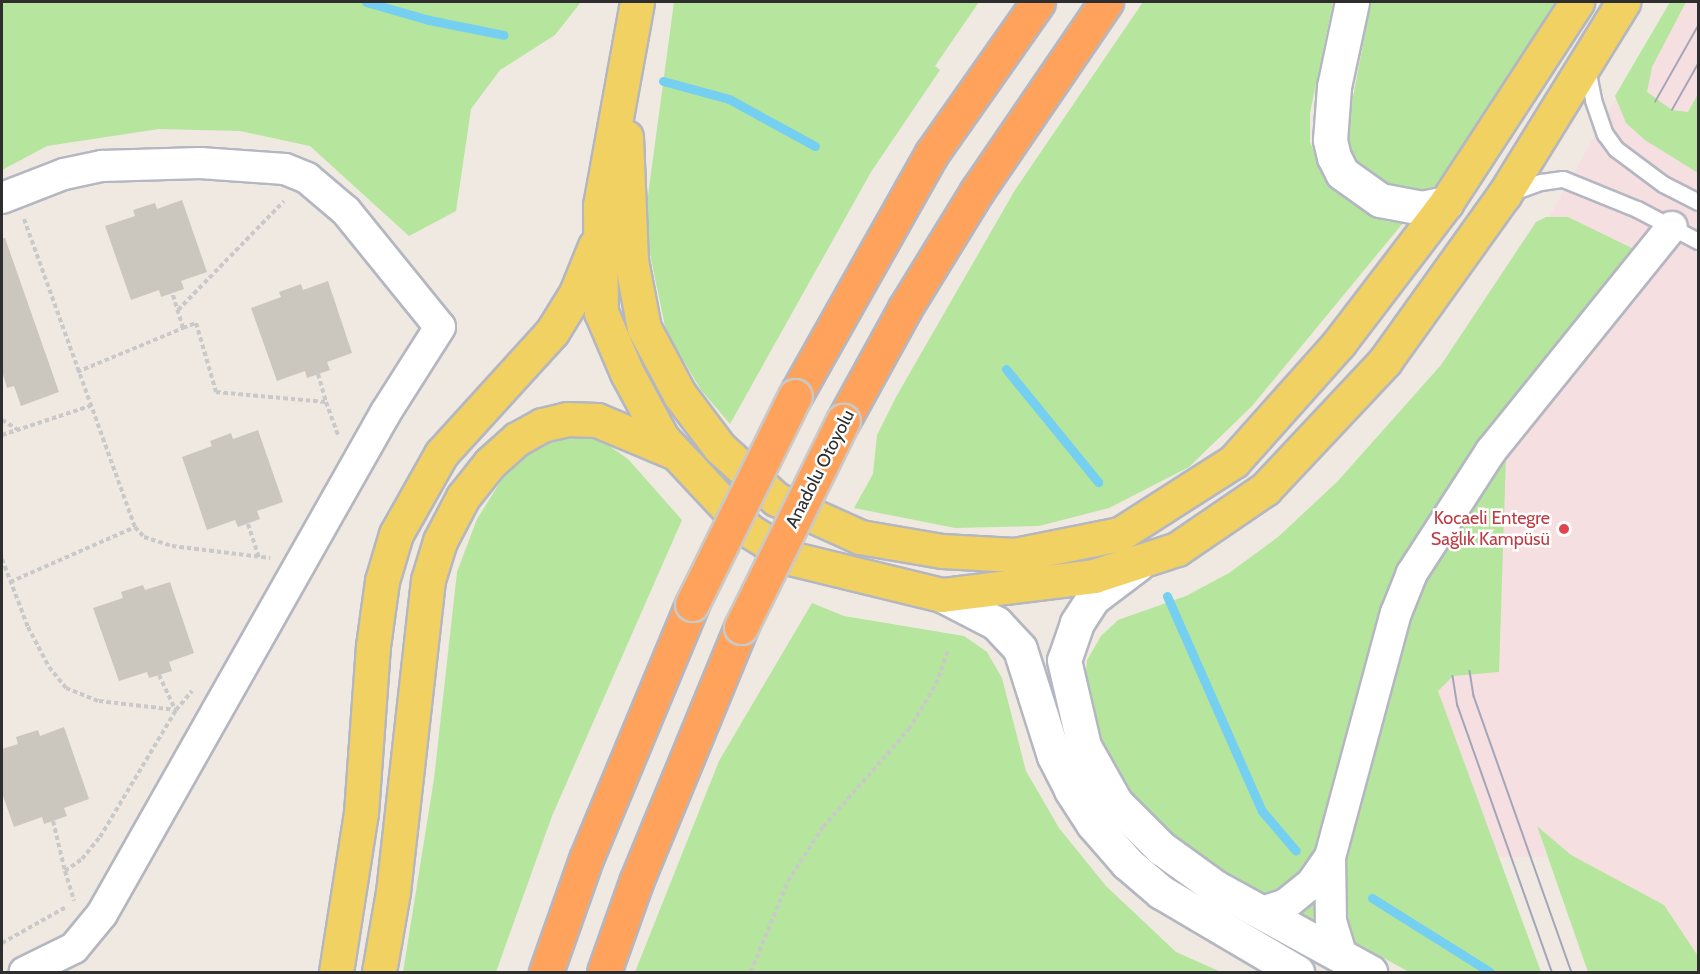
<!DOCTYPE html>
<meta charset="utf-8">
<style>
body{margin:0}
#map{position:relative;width:1700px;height:974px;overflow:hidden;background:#efe9e1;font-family:Cabin,sans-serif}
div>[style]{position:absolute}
.medical>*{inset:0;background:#f5dfe0}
.green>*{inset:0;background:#b6e59e}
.stream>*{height:9px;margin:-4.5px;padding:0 4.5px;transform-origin:4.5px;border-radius:4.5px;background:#75cff0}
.building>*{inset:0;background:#cbc7bf}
.path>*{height:4px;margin-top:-2px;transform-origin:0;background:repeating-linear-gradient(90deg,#c9c9c9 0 4.5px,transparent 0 7.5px)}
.roads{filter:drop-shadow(2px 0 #b4b7c1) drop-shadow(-2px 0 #b4b7c1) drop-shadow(0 2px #b4b7c1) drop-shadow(0 -2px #b4b7c1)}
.lane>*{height:15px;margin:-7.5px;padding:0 7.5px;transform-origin:7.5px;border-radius:7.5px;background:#fff}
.street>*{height:30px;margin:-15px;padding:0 15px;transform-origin:15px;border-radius:15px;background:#fff}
.secondary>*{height:33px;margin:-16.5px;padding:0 16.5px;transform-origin:16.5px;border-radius:16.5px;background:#fff}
.primary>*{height:33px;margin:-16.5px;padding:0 16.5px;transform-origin:16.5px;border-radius:16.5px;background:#f2d163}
.highway>*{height:33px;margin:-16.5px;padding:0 16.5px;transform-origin:16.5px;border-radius:16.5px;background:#ffa35c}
.tram>*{height:1.5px;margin:-0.75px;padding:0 0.75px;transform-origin:0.75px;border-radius:0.75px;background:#a3a6b8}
.bridges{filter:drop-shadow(2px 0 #c9c9c9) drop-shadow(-2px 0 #c9c9c9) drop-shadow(0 2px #c9c9c9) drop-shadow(0 -2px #c9c9c9)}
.highway-bridge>*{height:33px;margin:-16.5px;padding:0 16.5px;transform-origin:16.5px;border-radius:16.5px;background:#ffa35c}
.dots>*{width:16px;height:16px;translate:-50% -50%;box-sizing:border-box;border:3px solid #fff;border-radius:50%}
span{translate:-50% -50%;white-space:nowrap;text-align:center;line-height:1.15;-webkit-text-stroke:5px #fff;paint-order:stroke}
.street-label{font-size:18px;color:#2e2e2e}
.health-label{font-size:18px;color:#be3a42}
.right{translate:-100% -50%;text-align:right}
.frame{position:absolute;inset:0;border:3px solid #2e2e2e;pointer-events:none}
</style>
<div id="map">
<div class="medical">
<div style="clip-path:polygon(1670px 2px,1698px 2px,1698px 956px,1664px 905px,1571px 855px,1538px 827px,1546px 857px,1480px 857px,1408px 669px,1452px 389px)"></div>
</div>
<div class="green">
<div style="clip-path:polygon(2px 2px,581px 2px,555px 35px,500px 70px,471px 109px,456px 211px,409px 236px,310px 146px,240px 131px,159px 129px,47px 146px,2px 170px)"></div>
<div style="clip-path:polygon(674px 2px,979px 2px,935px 66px,940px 70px,871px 172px,730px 424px,701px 390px,666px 331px,644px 225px)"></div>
<div style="clip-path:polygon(1143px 2px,1333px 2px,1310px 113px,1310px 142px,1321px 169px,1340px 195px,1386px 221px,1403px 223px,1252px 406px,1189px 467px,1109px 508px,1039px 526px,955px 528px,854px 508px,873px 474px,877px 435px,896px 397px,1015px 190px)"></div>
<div style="clip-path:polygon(1371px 2px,1560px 2px,1445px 182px,1421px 192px,1393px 194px,1353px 161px,1349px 142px,1350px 113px)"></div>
<div style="clip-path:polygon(1670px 2px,1686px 2px,1652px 67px,1647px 92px,1672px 110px,1688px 112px,1698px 94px,1698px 173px,1645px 140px,1626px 123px,1615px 96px)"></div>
<div style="clip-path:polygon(1546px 217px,1568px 217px,1640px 252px,1506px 456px,1499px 672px,1453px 676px,1438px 691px,1541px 972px,1409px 972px,1362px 946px,1263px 902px,1167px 833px,1129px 791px,1102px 739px,1085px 683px,1087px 660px,1101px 636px,1118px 620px,1186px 596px,1229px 573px,1278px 537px,1337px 482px,1441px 365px,1536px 222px)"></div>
<div style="clip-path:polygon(580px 435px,601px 440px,628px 459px,682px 520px,552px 816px,496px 972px,403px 972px,434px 779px,457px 572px,477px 519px,506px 473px,531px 447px,552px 437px)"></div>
<div style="clip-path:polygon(812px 603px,844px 616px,964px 636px,987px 652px,1002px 678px,1026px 771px,1059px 828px,1106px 886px,1176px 952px,1221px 972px,635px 972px,719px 761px)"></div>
<div style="clip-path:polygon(1537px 826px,1571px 855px,1664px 905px,1698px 956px,1698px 972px,1588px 972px)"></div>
</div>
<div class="stream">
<div style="left:366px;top:2px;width:66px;rotate:15.9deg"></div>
<div style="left:429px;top:20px;width:76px;rotate:11.3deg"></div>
<div style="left:663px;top:81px;width:68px;rotate:15.3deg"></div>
<div style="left:729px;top:99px;width:98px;rotate:28.7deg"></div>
<div style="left:1006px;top:369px;width:146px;rotate:50.8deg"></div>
<div style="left:1167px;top:596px;width:235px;rotate:66.2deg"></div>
<div style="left:1262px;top:811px;width:52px;rotate:49.6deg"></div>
<div style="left:1372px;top:898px;width:139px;rotate:32.1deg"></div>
</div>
<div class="building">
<div style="clip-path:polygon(182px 200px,207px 272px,181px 281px,184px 289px,161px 297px,159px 290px,131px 300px,105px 226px,135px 216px,133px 210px,155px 203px,157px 209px)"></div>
<div style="clip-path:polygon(2px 238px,5px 238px,59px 392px,21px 406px,14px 386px,7px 388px,2px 371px)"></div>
<div style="clip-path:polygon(328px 281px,352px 353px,327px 362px,330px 370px,307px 378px,305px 371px,277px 381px,251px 308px,281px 297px,279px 292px,301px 284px,303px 290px)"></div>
<div style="clip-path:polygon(258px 430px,283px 502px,257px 511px,260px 519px,238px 527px,235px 520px,207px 530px,182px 457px,212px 446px,210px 441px,231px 433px,233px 439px)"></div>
<div style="clip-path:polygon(170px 582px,194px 653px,169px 662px,172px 671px,149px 678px,147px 672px,119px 681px,93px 608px,123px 598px,121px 592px,143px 585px,145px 590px)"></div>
<div style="clip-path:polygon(64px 727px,89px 799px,64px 808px,67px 816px,44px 824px,42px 817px,14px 827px,2px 793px,2px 749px,18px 744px,16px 737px,38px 730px,40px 736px)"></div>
</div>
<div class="path">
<div style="left:24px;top:219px;width:327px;rotate:70.2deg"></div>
<div style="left:135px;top:527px;width:13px;rotate:48deg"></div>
<div style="left:144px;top:537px;width:29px;rotate:18deg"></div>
<div style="left:172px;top:546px;width:99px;rotate:7deg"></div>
<div style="left:178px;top:310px;width:152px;rotate:-45.8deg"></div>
<div style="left:183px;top:328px;width:14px;rotate:-21deg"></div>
<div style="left:196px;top:323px;width:72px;rotate:73.8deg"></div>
<div style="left:216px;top:392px;width:110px;rotate:5.2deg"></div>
<div style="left:326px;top:402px;width:37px;rotate:70deg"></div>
<div style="left:77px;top:372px;width:115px;rotate:-22.5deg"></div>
<div style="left:183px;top:328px;width:37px;rotate:-107deg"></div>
<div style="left:318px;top:374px;width:29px;rotate:74deg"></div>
<div style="left:2px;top:420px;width:17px;rotate:31deg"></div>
<div style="left:2px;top:435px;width:93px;rotate:-18.2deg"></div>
<div style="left:248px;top:524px;width:35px;rotate:72deg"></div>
<div style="left:2px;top:559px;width:73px;rotate:69.1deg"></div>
<div style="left:28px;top:627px;width:45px;rotate:62.3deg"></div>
<div style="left:49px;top:667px;width:27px;rotate:51deg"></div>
<div style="left:66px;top:688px;width:35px;rotate:22deg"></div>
<div style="left:99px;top:701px;width:78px;rotate:6.7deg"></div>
<div style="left:10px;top:582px;width:137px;rotate:-23.7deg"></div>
<div style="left:159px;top:675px;width:38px;rotate:65deg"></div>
<div style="left:53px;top:821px;width:51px;rotate:76.5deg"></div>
<div style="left:65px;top:871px;width:21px;rotate:-35deg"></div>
<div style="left:82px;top:859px;width:28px;rotate:-51deg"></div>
<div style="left:100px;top:837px;width:148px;rotate:-59.1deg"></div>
<div style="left:176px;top:710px;width:25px;rotate:-50deg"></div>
<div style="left:65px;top:871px;width:31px;rotate:73deg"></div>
<div style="left:2px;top:943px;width:73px;rotate:-29.4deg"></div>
<div style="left:751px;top:972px;width:98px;rotate:-67.9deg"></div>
<div style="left:788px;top:881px;width:64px;rotate:-57.1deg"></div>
<div style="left:823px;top:827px;width:130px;rotate:-48.7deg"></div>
<div style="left:909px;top:729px;width:52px;rotate:-59deg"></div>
<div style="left:936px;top:684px;width:35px;rotate:-70deg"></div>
</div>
<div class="roads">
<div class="lane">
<div style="left:1587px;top:68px;width:33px;rotate:79deg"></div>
<div style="left:1593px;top:100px;width:36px;rotate:71deg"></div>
<div style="left:1605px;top:134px;width:19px;rotate:54deg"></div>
<div style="left:1616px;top:149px;width:59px;rotate:36.7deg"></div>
<div style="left:1663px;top:184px;width:39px;rotate:27deg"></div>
<div style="left:1510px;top:193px;width:33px;rotate:-20deg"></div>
<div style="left:1541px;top:182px;width:22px;rotate:-8deg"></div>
<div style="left:1563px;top:179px;width:80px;rotate:22.1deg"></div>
<div style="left:1637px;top:209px;width:69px;rotate:27.7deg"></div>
</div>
<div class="street">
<div style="left:2px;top:198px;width:66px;rotate:-21.2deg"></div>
<div style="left:64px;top:174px;width:39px;rotate:-12deg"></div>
<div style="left:102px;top:166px;width:98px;rotate:-1.8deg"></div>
<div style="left:200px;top:163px;width:85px;rotate:4deg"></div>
<div style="left:285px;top:169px;width:24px;rotate:22deg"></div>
<div style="left:307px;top:178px;width:51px;rotate:40.2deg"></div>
<div style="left:346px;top:211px;width:149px;rotate:51deg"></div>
<div style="left:440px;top:327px;width:101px;rotate:122.4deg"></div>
<div style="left:386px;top:412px;width:577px;rotate:119.5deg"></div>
<div style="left:102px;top:914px;width:44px;rotate:129.5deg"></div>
<div style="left:74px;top:948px;width:55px;rotate:153.9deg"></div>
<div style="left:1262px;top:912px;width:25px;rotate:-18deg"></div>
<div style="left:1286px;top:904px;width:32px;rotate:-39deg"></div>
<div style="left:1311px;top:884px;width:33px;rotate:-55deg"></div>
<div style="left:1342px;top:957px;width:38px;rotate:-107deg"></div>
<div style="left:1331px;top:921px;width:64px;rotate:-90.9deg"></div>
<div style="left:1330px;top:857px;width:253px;rotate:-74.9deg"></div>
<div style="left:1396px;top:613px;width:43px;rotate:-68.2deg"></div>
<div style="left:1412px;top:573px;width:145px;rotate:-57.1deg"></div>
<div style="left:1491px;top:451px;width:288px;rotate:-51.1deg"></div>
</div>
<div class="secondary">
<div style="left:1352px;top:2px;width:87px;rotate:102deg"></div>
<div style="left:1334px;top:87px;width:53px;rotate:94.3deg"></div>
<div style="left:1330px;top:140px;width:17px;rotate:77deg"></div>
<div style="left:1334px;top:157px;width:18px;rotate:63deg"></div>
<div style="left:1342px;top:173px;width:47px;rotate:35.4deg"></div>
<div style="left:1380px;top:200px;width:43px;rotate:10.8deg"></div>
<div style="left:1422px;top:208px;width:25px;rotate:-12deg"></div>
<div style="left:1138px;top:564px;width:56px;rotate:142.9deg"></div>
<div style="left:1093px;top:598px;width:30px;rotate:123deg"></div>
<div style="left:1077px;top:623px;width:39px;rotate:109deg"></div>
<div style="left:1064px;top:660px;width:88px;rotate:76.9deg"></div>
<div style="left:1084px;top:746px;width:65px;rotate:60.7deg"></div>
<div style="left:1116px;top:803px;width:64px;rotate:45deg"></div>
<div style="left:1161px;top:848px;width:67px;rotate:35.8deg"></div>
<div style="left:1215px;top:887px;width:177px;rotate:28.7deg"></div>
<div style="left:942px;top:595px;width:61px;rotate:27.4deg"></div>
<div style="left:996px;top:623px;width:35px;rotate:47deg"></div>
<div style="left:1020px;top:649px;width:112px;rotate:72.4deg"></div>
<div style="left:1054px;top:756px;width:38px;rotate:63deg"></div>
<div style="left:1071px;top:790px;width:40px;rotate:57.1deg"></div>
<div style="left:1093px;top:824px;width:52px;rotate:48.9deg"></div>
<div style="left:1127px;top:863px;width:45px;rotate:40.5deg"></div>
<div style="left:1161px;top:892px;width:158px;rotate:30.5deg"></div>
</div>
<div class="primary">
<div style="left:637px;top:2px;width:206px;rotate:100.3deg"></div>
<div style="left:600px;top:205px;width:107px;rotate:89.5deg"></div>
<div style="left:601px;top:312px;width:66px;rotate:66.9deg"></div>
<div style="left:627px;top:373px;width:74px;rotate:61.7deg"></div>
<div style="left:662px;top:438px;width:126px;rotate:46.9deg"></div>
<div style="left:748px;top:530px;width:54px;rotate:32.2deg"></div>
<div style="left:794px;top:559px;width:152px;rotate:13.7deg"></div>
<div style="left:942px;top:595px;width:153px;rotate:-7.1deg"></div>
<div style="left:1094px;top:576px;width:87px;rotate:-18deg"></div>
<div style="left:1177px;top:549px;width:107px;rotate:-34.3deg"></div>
<div style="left:1265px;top:489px;width:175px;rotate:-46.8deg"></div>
<div style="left:1385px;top:361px;width:204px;rotate:-54.4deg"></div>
<div style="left:1504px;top:195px;width:227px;rotate:-58.3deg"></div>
<div style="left:626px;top:137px;width:123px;rotate:87.7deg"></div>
<div style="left:631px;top:260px;width:69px;rotate:79.2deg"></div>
<div style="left:644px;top:328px;width:76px;rotate:61.8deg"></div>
<div style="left:680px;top:395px;width:66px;rotate:53deg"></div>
<div style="left:720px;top:448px;width:76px;rotate:42.3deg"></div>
<div style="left:776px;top:499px;width:92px;rotate:24.3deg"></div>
<div style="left:860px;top:537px;width:83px;rotate:9.7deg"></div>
<div style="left:942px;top:551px;width:73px;rotate:3.1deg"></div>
<div style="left:1015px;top:555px;width:107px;rotate:-11.3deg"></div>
<div style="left:1120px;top:534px;width:135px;rotate:-32.6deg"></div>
<div style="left:1234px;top:461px;width:158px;rotate:-48.3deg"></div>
<div style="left:1339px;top:343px;width:176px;rotate:-52.6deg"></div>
<div style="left:1446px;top:203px;width:240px;rotate:-56.9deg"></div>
<div style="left:336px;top:972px;width:161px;rotate:-81.1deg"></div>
<div style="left:361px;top:813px;width:167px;rotate:-85.9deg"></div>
<div style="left:373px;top:646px;width:66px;rotate:-82.1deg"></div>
<div style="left:382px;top:581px;width:49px;rotate:-73.4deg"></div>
<div style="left:396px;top:534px;width:92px;rotate:-60.6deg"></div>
<div style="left:441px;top:454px;width:165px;rotate:-47.7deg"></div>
<div style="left:552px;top:332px;width:46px;rotate:-58.4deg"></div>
<div style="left:576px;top:293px;width:51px;rotate:-68deg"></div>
<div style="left:379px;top:972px;width:81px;rotate:-80.1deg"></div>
<div style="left:393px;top:892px;width:314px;rotate:-83.6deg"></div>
<div style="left:428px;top:580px;width:41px;rotate:-72.9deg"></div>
<div style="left:440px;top:541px;width:50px;rotate:-62.4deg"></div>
<div style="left:463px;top:497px;width:43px;rotate:-51.5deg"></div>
<div style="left:490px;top:463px;width:36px;rotate:-42deg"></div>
<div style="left:517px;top:439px;width:29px;rotate:-29deg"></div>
<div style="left:542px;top:425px;width:26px;rotate:-13deg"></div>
<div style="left:567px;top:419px;width:30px;rotate:2deg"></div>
<div style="left:597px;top:420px;width:82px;rotate:22.8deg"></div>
</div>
<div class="highway">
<div style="left:795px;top:396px;width:279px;rotate:-60.6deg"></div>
<div style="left:932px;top:153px;width:184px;rotate:-54.9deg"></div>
<div style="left:843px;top:421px;width:129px;rotate:-61.2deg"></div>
<div style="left:905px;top:308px;width:137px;rotate:-58.4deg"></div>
<div style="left:977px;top:191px;width:229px;rotate:-55.7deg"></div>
<div style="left:546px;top:972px;width:120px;rotate:-70.5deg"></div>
<div style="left:586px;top:859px;width:276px;rotate:-67.4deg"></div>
<div style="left:604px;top:972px;width:96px;rotate:-70.4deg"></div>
<div style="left:636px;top:882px;width:276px;rotate:-67.6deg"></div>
</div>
</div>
<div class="tram">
<div style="left:1655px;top:102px;width:87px;rotate:-60.5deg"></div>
<div style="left:1672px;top:110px;width:53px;rotate:-60.5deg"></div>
<div style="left:1470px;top:671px;width:25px;rotate:81deg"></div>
<div style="left:1474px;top:696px;width:293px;rotate:70.5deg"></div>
<div style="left:1453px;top:676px;width:30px;rotate:81deg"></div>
<div style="left:1458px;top:706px;width:282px;rotate:70.5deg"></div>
</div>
<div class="bridges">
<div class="highway-bridge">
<div style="left:692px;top:604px;width:232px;rotate:-63.7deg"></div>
<div style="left:741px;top:627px;width:230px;rotate:-63.7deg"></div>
</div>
</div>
<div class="dots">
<div style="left:1564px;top:529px;background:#e0444e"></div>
</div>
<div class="street-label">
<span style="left:820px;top:469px;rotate:-63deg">Anadolu Otoyolu</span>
</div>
<div class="health-label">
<span class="right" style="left:1550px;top:529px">Kocaeli Entegre<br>Sağlık Kampüsü</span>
</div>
<div class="frame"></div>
</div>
